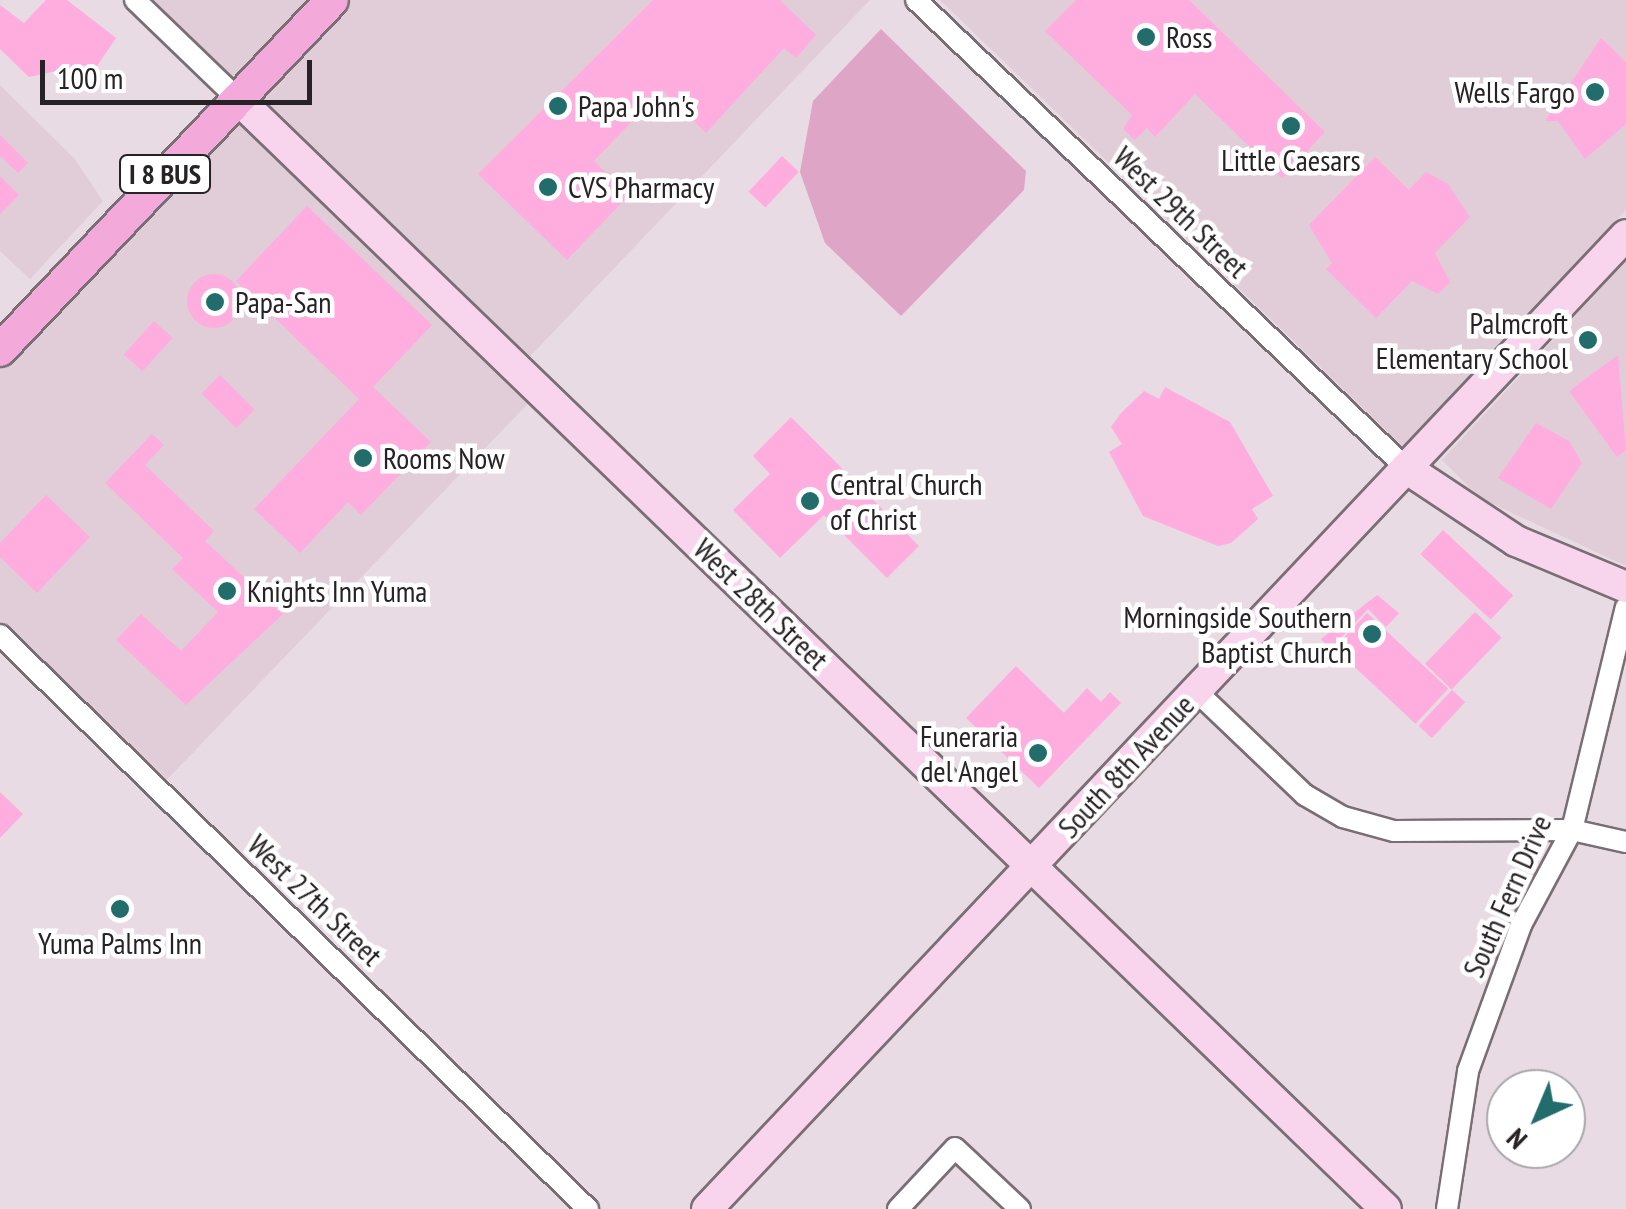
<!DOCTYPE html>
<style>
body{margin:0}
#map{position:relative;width:1626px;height:1209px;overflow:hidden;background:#e9dbe3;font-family:"PT Sans Narrow",sans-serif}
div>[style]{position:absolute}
.built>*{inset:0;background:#e1cdd8}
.green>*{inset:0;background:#dea5c7}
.building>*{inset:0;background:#ffacdf;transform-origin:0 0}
.round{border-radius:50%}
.roads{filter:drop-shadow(2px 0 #7a6e75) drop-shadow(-2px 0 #7a6e75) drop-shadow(0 2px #7a6e75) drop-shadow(0 -2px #7a6e75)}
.street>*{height:20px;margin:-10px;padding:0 10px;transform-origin:10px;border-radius:10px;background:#fff}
.secondary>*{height:30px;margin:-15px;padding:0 15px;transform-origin:15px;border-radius:15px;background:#f9d4ed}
.primary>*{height:32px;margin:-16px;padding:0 16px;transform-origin:16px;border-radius:16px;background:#f3a9da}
.dots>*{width:28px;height:28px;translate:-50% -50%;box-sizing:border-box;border:5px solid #fff;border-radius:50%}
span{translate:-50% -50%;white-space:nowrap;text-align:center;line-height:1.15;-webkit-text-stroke:9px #fff;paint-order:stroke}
.shield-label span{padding:2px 8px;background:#fff;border:2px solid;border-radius:8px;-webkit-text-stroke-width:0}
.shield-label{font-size:28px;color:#272225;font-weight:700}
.poi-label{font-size:30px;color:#272225}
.left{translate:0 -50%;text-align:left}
.right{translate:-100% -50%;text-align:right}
.street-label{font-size:30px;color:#272225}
.north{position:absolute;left:1486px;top:1069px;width:100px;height:100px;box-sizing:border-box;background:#fff;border:2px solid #a9a7a8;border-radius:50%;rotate:224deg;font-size:28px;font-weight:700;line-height:40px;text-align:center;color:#272225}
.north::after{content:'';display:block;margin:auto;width:35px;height:45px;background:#226d6b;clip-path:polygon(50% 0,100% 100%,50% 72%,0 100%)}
.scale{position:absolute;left:40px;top:60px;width:272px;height:45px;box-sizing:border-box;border:5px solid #272225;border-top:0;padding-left:12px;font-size:30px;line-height:35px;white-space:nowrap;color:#272225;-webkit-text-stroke:8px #fff;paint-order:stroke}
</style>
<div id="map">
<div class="built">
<div style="clip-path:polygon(136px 0,870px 0,519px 368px,541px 390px,158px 789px,0 637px,0 351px,236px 98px)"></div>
<div style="clip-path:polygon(940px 0,1626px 0,1626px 210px,1403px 447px)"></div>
<div style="clip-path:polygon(0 85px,74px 158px,103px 201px,30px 279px,0 251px)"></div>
<div style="clip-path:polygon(1626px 261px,1626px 566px,1480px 498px,1442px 460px)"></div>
</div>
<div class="green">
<div style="clip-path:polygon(881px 29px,1026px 171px,1024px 190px,901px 316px,825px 243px,800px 172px,813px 101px)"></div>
</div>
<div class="building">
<div style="clip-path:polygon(46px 0,67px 0,116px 38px,89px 78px,82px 70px,71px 81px,61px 70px,29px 77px,0 49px,0 5px,24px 23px)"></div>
<div style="clip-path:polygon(653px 0,780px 0,816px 35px,796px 58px,784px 48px,706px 133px,662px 90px,594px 161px,629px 195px,567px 260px,478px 174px)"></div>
<div style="clip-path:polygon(1076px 0,1189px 0,1325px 132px,1282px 178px,1195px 94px,1155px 137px,1147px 128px,1135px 140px,1123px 129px,1132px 115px,1045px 31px)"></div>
<div style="clip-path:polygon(1601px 38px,1626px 62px,1626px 124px,1585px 159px,1558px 121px,1545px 121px)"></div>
<div style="clip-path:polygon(0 135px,28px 163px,18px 173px,0 156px)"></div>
<div style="left:782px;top:156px;width:23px;height:49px;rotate:43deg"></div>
<div style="clip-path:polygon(1375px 157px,1409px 190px,1426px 172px,1448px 184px,1470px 217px,1435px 253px,1450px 282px,1438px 294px,1412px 281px,1376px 318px,1326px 269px,1332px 263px,1309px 225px)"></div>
<div style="clip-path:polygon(0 176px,19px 195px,0 214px)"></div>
<div style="clip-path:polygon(307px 206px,432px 325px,373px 387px,431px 442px,361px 515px,348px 502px,300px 553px,254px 509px,359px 399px,236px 281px)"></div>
<div class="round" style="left:187px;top:274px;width:54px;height:54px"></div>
<div style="left:154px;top:321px;width:25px;height:45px;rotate:42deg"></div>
<div style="clip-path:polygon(1618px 355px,1626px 450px,1617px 457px,1569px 391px)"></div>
<div style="left:220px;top:375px;width:49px;height:26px;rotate:45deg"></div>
<div style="clip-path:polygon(1165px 387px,1230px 422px,1273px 496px,1252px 509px,1258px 519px,1231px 543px,1218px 546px,1143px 516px,1109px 452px,1122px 444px,1111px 427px,1121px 413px,1144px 391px,1159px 399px)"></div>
<div style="clip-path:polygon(791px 417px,919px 546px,887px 578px,824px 515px,780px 558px,733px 510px,770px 474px,753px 456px)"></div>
<div style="clip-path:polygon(1536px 423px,1569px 441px,1582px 463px,1551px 509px,1498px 478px)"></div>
<div style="clip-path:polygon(152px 434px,164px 445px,145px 465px,214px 531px,205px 541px,283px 614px,186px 705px,116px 640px,141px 614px,181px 651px,218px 612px,172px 569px,183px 558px,105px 483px)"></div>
<div style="clip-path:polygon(46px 495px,90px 537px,37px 593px,0 557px,0 543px)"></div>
<div style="left:1443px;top:530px;width:96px;height:33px;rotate:43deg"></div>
<div style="clip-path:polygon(1377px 595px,1399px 613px,1386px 627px,1368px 609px,1330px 649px,1321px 639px)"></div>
<div style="left:1475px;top:612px;width:37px;height:72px;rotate:44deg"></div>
<div style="left:1367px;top:613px;width:111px;height:48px;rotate:43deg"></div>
<div style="clip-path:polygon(1016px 666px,1064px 713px,1087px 688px,1101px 702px,1110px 692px,1121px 703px,1039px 788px,966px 718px)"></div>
<div style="left:1452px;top:690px;width:18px;height:49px;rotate:43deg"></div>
<div style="clip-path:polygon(0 792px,23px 814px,0 838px)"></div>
</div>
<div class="roads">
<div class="street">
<div style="left:135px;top:0;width:141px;rotate:43.9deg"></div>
<div style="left:916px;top:0;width:678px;rotate:43.68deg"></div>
<div style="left:0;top:635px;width:822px;rotate:44.31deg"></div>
<div style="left:1196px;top:691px;width:151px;rotate:43.7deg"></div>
<div style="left:1305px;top:795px;width:44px;rotate:30.1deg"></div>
<div style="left:1343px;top:817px;width:53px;rotate:15.4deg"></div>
<div style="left:1394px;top:831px;width:178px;rotate:-0.3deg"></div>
<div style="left:1572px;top:830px;width:55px;rotate:12.5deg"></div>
<div style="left:898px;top:1209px;width:83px;rotate:-46.9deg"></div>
<div style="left:955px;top:1148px;width:89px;rotate:43.2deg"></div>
<div style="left:1447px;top:1209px;width:140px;rotate:-81.3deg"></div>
<div style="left:1468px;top:1071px;width:155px;rotate:-70deg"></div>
<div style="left:1521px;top:925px;width:108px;rotate:-61.8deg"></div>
<div style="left:1572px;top:830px;width:229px;rotate:-76.4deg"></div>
</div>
<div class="secondary">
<div style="left:237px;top:98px;width:1598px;rotate:44.04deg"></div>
<div style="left:1406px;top:468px;width:132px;rotate:33.6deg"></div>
<div style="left:1516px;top:541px;width:119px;rotate:22.7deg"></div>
<div style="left:707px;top:1209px;width:1339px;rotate:-46.66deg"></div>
</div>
<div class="primary">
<div style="left:0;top:350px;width:482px;rotate:-46.5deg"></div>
</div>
</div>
<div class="dots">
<div style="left:1146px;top:37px;background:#226d6b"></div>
<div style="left:1595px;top:92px;background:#226d6b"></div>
<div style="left:558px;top:106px;background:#226d6b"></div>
<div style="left:1291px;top:126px;background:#226d6b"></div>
<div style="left:548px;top:187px;background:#226d6b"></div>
<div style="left:215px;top:302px;background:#226d6b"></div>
<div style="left:1588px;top:340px;background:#226d6b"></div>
<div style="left:363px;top:458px;background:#226d6b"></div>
<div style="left:810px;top:501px;background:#226d6b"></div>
<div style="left:227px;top:591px;background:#226d6b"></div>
<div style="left:1372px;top:634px;background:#226d6b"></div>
<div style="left:1038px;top:753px;background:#226d6b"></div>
<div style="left:120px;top:909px;background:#226d6b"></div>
</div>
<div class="shield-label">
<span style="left:165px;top:174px">I 8 BUS</span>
</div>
<div class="poi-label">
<span class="left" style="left:1166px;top:37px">Ross</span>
<span class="right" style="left:1575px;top:92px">Wells Fargo</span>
<span class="left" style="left:578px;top:106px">Papa John's</span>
<span style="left:1291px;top:160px">Little Caesars</span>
<span class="left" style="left:568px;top:187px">CVS Pharmacy</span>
<span class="left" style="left:235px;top:302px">Papa-San</span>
<span class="right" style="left:1568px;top:340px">Palmcroft<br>Elementary School</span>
<span class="left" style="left:383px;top:458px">Rooms Now</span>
<span class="left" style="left:830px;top:501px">Central Church<br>of Christ</span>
<span class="left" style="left:247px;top:591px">Knights Inn Yuma</span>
<span class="right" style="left:1352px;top:634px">Morningside Southern<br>Baptist Church</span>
<span class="right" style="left:1018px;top:753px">Funeraria<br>del Angel</span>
<span style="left:120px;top:943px">Yuma Palms Inn</span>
</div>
<div class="street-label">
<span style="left:1181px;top:212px;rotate:44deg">West 29th Street</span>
<span style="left:761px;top:604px;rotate:44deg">West 28th Street</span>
<span style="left:1126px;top:766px;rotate:-47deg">South 8th Avenue</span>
<span style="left:1507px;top:896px;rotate:-66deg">South Fern Drive</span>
<span style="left:315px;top:900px;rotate:44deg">West 27th Street</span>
</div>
<div class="north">N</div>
<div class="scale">100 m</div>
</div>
